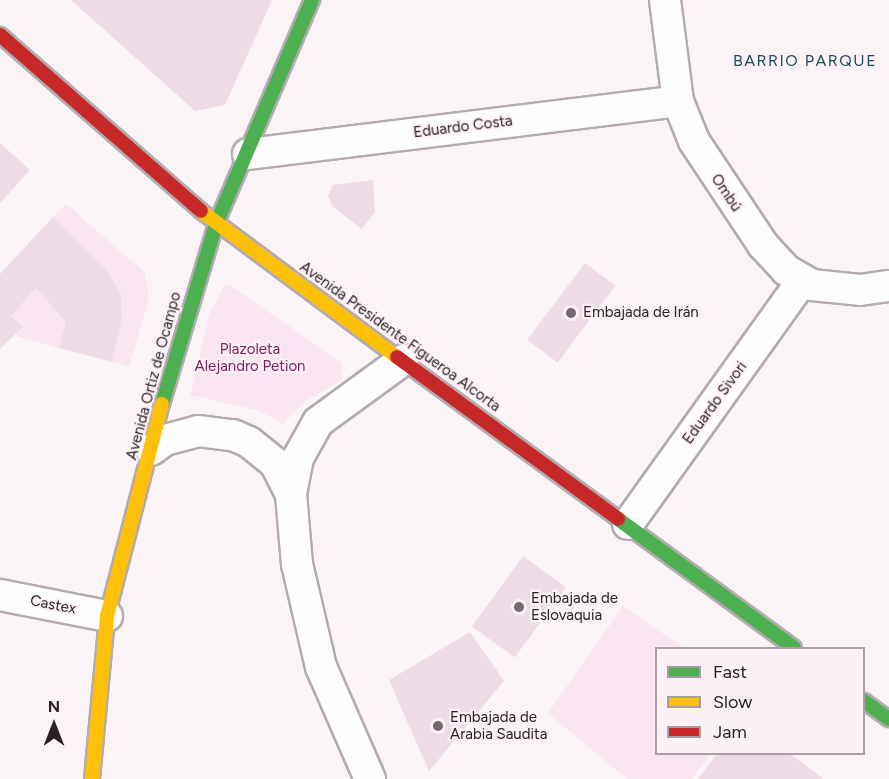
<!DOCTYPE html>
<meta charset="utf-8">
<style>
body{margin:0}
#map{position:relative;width:889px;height:779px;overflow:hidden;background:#faf4f7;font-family:Figtree,sans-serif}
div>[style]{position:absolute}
.green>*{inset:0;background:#f8e5ef}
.building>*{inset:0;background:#eddce5;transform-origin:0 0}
.roads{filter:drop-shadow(2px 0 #b3abaf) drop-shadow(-2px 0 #b3abaf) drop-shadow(0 2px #b3abaf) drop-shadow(0 -2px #b3abaf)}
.street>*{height:30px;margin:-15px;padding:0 15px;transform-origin:15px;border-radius:15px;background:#fefdfe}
.fast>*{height:14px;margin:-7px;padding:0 7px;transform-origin:7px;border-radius:7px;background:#4caf50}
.slow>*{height:14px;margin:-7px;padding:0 7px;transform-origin:7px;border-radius:7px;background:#ffc107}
.jam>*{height:14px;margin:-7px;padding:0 7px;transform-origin:7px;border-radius:7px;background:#c62828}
.dots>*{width:16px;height:16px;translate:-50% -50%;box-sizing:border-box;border:3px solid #fdf1f7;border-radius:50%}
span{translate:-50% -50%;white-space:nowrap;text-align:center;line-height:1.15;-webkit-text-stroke:4.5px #fdf1f7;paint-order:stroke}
.street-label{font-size:15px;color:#2b2026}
.poi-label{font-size:15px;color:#2b2026}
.left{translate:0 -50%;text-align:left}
.park-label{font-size:15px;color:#7f1a5d}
.neighbourhood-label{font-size:16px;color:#184e5c;letter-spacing:1.5px}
.legend{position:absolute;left:655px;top:647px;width:210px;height:108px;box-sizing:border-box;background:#fdf1f7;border:2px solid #a99da3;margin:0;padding:8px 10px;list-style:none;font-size:18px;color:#2b2026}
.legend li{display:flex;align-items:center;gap:12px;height:30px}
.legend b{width:30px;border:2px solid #a99da3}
.north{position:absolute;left:24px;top:695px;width:60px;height:60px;-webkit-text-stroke:4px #fdf1f7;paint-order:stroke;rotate:0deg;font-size:16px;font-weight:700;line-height:24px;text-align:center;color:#2b2026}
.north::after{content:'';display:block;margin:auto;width:21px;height:27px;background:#2b2026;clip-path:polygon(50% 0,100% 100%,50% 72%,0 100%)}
</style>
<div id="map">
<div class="green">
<div style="clip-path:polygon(66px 204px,145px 273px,149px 298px,129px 367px,112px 362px,122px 319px,121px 294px,106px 269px,53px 217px)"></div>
<div style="clip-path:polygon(230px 285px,341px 362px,343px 379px,304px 402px,283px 424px,260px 411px,190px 395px,210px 313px,224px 286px)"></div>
<div style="clip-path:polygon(36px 288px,66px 322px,59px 348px,16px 336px,23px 327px,11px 316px)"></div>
<div style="clip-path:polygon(623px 606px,684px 648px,656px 648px,656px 754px,710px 754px,692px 779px,627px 779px,548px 713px)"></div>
</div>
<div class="building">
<div style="clip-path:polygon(71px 0,272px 0,225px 105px,195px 111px)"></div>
<div style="clip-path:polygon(0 143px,30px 170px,0 203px)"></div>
<div style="clip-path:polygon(373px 180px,375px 212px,362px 229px,333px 207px,328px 196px,333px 185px)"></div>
<div style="clip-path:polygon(53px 217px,106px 269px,121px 294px,122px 319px,112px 362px,59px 348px,66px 322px,36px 288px,11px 316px,23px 327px,0 349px,0 274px)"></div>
<div style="left:585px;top:263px;width:38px;height:96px;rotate:37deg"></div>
<div style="left:523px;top:556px;width:53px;height:87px;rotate:36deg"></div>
<div style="clip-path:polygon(470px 632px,504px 681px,429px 771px,389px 680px)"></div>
<div style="clip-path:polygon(717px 754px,790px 754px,824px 779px,698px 779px)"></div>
</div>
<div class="roads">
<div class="street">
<div style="left:665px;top:0;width:102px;rotate:82.7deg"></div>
<div style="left:678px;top:101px;width:43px;rotate:68.2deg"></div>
<div style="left:694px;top:141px;width:125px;rotate:56.4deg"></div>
<div style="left:763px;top:245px;width:34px;rotate:47deg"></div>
<div style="left:786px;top:270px;width:30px;rotate:30deg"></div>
<div style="left:812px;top:285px;width:48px;rotate:5.9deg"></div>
<div style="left:860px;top:290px;width:29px;rotate:-8deg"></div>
<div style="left:248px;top:154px;width:433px;rotate:-7deg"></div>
<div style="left:151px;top:450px;width:17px;rotate:-36deg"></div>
<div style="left:165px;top:440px;width:34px;rotate:-15deg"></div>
<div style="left:198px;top:431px;width:35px;rotate:7deg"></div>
<div style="left:233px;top:435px;width:17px;rotate:24deg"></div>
<div style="left:249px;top:442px;width:33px;rotate:39deg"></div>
<div style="left:275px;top:463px;width:35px;rotate:63deg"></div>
<div style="left:628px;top:524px;width:299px;rotate:-54.4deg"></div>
<div style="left:0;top:595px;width:109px;rotate:11.1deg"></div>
<div style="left:370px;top:779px;width:122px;rotate:-113.6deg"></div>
<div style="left:321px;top:667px;width:106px;rotate:-103.1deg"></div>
<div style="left:297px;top:564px;width:70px;rotate:-94.9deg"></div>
<div style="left:291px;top:494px;width:37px;rotate:-79deg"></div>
<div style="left:298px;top:458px;width:41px;rotate:-60.9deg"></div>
<div style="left:318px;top:422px;width:105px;rotate:-36.1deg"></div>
</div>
<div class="fast">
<div style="left:162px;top:404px;width:188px;rotate:-73.3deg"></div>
<div style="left:216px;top:224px;width:244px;rotate:-66.8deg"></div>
<div style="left:618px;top:519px;width:218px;rotate:36.2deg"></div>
<div style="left:864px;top:701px;width:31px;rotate:36deg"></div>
</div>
<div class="slow">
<div style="left:201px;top:211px;width:244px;rotate:36.7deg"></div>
<div style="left:92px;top:779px;width:164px;rotate:-84.7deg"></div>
<div style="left:107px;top:616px;width:219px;rotate:-75.5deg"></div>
</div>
<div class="jam">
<div style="left:0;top:35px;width:267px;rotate:41.2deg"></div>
<div style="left:397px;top:357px;width:274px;rotate:36.2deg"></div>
</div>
</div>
<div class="dots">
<div style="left:571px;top:313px;background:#736a6f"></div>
<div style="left:519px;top:607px;background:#736a6f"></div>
<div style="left:438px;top:726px;background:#736a6f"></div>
</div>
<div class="street-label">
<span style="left:463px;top:127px;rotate:-7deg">Eduardo Costa</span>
<span style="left:726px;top:193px;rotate:56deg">Ombú</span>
<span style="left:400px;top:337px;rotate:36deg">Avenida Presidente Figueroa Alcorta</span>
<span style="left:154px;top:376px;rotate:-75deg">Avenida Ortiz de Ocampo</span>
<span style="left:715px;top:403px;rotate:-54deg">Eduardo Sivori</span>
<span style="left:53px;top:605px;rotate:11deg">Castex</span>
</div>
<div class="poi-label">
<span class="left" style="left:583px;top:313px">Embajada de Irán</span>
<span class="left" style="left:531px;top:607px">Embajada de<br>Eslovaquia</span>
<span class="left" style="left:450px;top:726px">Embajada de<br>Arabia Saudita</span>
</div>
<div class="park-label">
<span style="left:250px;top:358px">Plazoleta<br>Alejandro Petion</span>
</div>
<div class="neighbourhood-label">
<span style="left:805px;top:61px">BARRIO PARQUE</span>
</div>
<ul class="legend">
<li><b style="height:8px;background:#4caf50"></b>Fast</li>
<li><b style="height:8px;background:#ffc107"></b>Slow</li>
<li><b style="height:8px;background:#c62828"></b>Jam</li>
</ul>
<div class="north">N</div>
</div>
